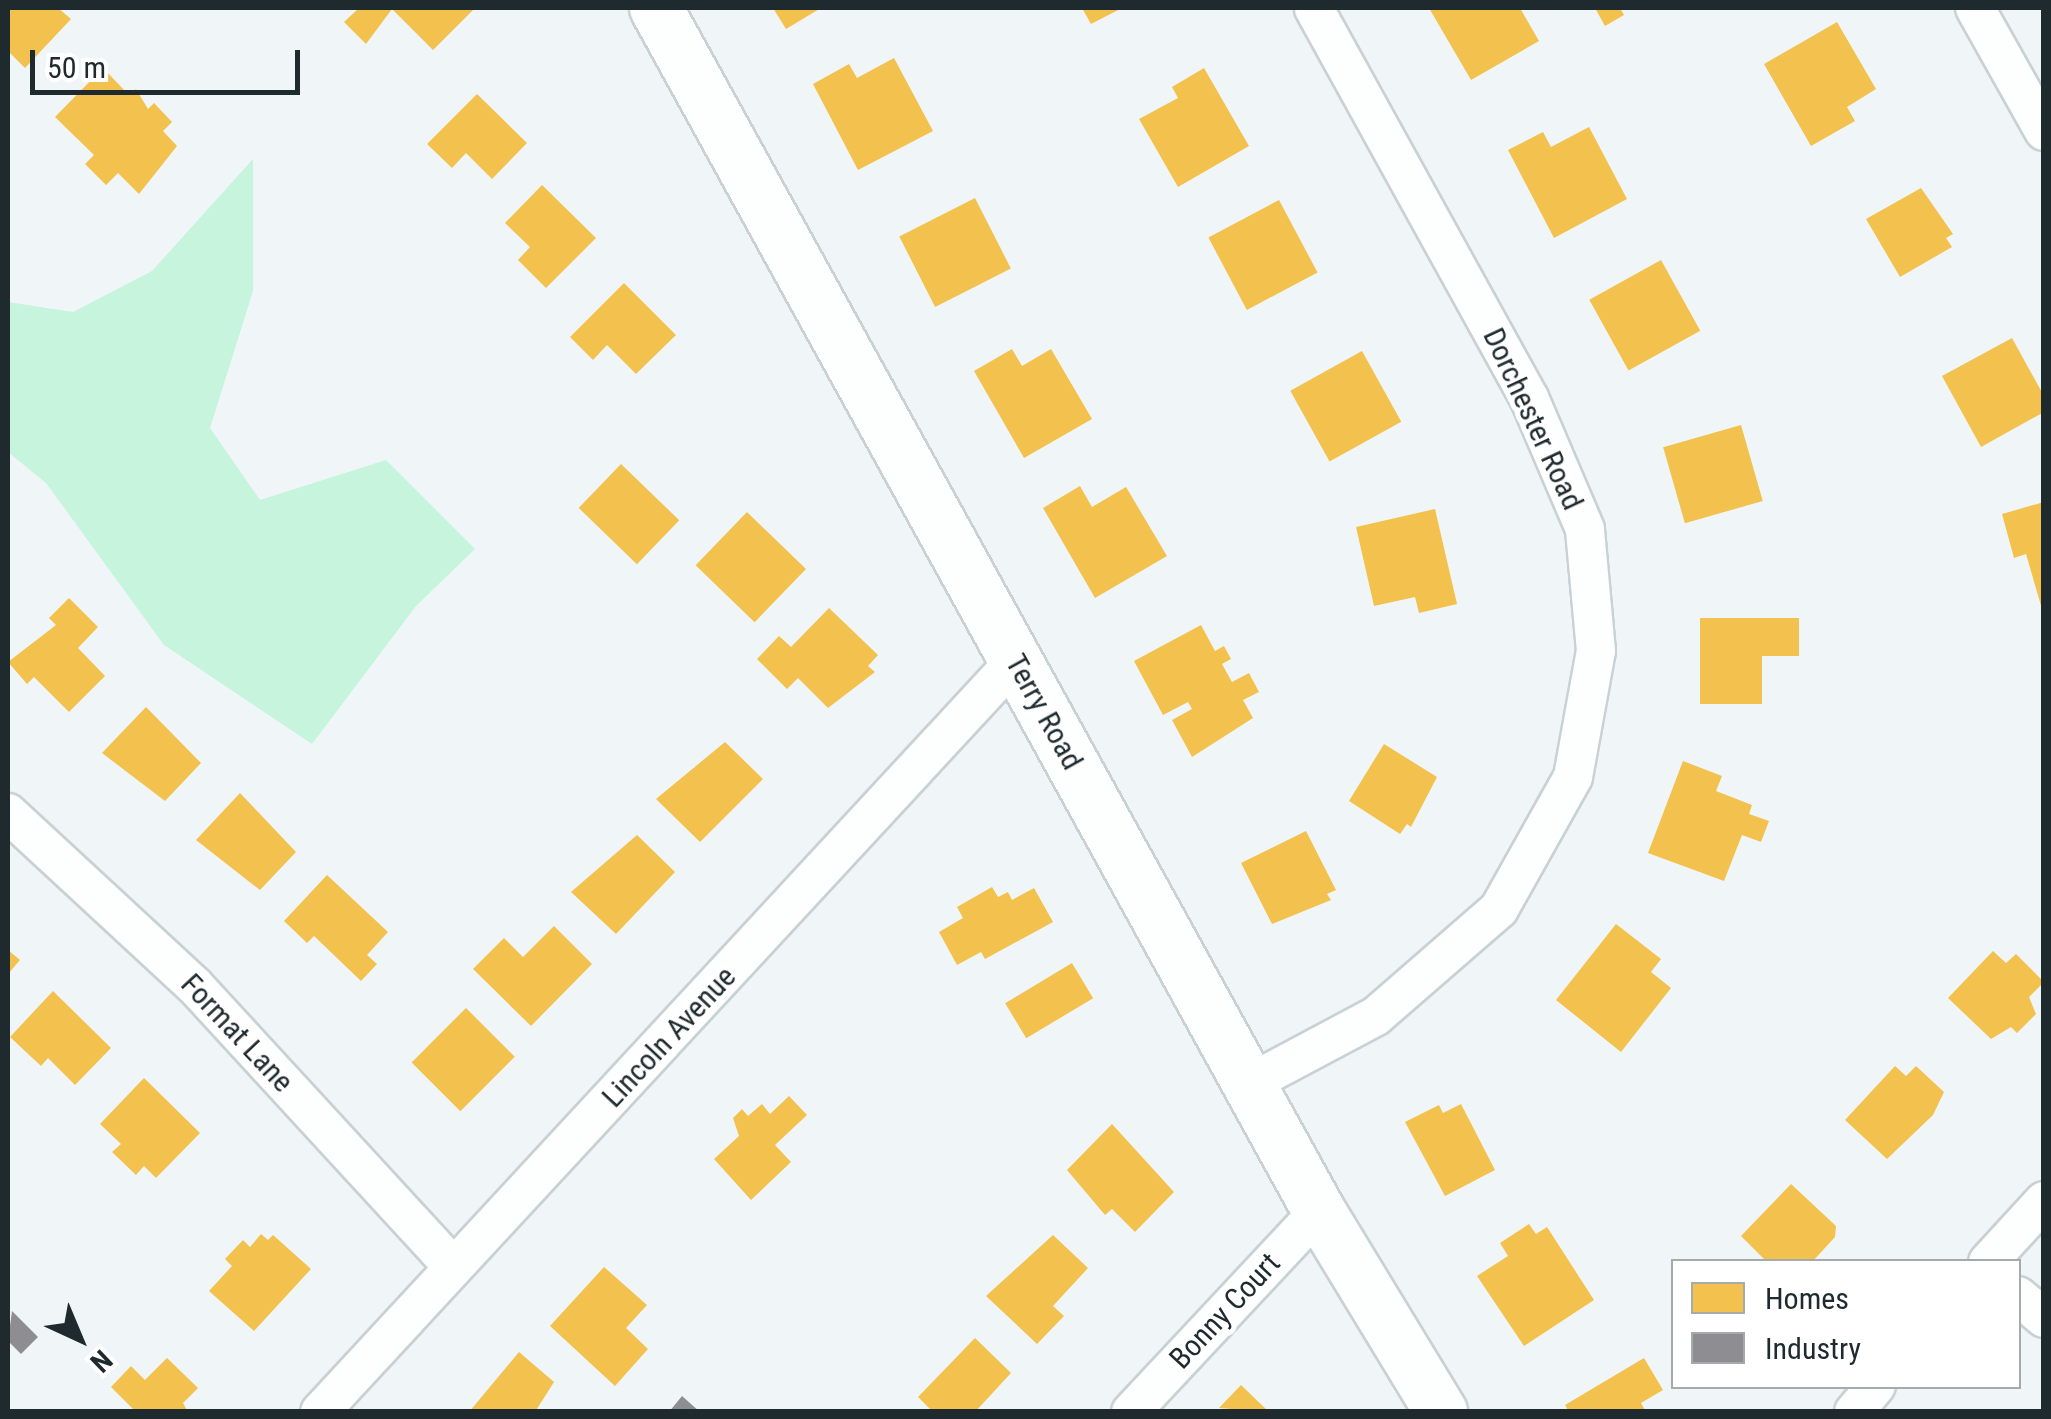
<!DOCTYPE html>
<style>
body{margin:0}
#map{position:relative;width:2051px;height:1419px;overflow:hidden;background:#f0f6f8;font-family:"Roboto Condensed",sans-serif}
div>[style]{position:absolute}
.green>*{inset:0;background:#c6f4dc}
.homes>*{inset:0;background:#f2c14e;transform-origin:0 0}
.industry>*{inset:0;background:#8d8d92}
.roads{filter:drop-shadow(2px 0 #c8d1d4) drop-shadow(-2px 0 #c8d1d4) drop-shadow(0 2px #c8d1d4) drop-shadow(0 -2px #c8d1d4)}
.street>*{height:38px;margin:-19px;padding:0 19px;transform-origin:19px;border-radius:19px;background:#fdfefe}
.secondary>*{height:52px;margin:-26px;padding:0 26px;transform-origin:26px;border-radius:26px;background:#fdfefe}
span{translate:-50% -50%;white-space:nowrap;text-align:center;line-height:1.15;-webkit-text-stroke:10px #fff;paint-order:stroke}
.street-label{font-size:30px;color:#1e2a2e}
.frame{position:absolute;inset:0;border:10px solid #1e2a2e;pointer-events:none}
.legend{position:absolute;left:1671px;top:1259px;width:350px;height:130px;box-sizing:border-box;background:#fff;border:2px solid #a5aaab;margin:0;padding:12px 18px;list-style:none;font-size:30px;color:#1e2a2e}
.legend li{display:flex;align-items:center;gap:20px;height:50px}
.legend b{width:50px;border:2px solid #a5aaab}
.north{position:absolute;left:30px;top:1289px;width:100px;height:100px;-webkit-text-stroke:8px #fff;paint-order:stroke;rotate:136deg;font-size:28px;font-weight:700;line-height:40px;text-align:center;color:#1e2a2e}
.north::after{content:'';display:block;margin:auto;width:35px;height:45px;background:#1e2a2e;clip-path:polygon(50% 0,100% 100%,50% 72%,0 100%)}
.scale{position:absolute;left:30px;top:50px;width:270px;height:45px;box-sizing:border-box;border:5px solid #1e2a2e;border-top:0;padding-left:12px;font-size:30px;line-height:35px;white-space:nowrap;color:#1e2a2e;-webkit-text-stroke:8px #fff;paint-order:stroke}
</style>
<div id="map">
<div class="green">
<div style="clip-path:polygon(253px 159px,253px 291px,210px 428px,260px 500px,386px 460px,475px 549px,416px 606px,312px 744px,164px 645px,46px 483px,8px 452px,8px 302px,73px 312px,152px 271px)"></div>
</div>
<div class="homes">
<div style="clip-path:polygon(8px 8px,58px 8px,71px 19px,25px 68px,8px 51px)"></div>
<div style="clip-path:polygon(359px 8px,475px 8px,433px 50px,392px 9px,366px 44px,344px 22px)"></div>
<div style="clip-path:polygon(773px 8px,821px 8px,786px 29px)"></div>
<div style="clip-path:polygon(1082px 8px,1122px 8px,1091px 24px)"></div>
<div style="clip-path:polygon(1429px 8px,1520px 8px,1539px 41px,1471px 80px)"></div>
<div style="clip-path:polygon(1595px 8px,1620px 8px,1624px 15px,1605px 26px)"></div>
<div style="clip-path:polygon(1837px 22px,1876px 89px,1847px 107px,1855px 121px,1811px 146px,1764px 64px)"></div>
<div style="clip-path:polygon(894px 58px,933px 131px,858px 170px,813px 84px,849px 64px,857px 78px)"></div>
<div style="clip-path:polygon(103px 68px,129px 95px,136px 89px,148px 109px,154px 103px,172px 122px,163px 131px,177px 146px,139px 194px,118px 173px,106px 185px,85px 164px,94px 155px,55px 117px)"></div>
<div style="clip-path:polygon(1204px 68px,1249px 146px,1178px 187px,1139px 119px,1178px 98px,1172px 87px)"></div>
<div style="clip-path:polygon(477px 94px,527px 143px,492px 179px,466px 153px,452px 168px,427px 144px)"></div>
<div style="clip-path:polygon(1589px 127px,1627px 199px,1554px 238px,1508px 150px,1543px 132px,1551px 147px)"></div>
<div style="clip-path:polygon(542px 185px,596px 238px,546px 288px,518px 260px,530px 247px,505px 223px)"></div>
<div style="clip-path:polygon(1921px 188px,1953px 234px,1946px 238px,1952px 247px,1900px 277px,1866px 219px)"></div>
<div style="left:975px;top:198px;width:79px;height:85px;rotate:63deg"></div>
<div style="left:1279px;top:200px;width:82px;height:80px;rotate:62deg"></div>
<div style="left:1661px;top:260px;width:81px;height:82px;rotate:61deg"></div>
<div style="clip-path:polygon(624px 283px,676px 335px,636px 374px,607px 345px,593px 360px,570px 337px)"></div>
<div style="clip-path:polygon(2012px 338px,2044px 396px,2044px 412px,1981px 447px,1942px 376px)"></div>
<div style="clip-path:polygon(1012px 349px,1022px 366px,1051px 349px,1092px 419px,1024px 458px,974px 371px)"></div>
<div style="left:1362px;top:351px;width:81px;height:82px;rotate:61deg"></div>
<div style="left:1741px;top:425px;width:79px;height:81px;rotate:74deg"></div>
<div style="left:621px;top:464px;width:81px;height:61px;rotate:44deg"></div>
<div style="clip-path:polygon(1080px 486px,1092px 507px,1126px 487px,1167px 556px,1095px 598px,1043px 508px)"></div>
<div style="clip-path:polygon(2044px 502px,2044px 609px,2042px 609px,2026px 554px,2014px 558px,2002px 514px)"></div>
<div style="clip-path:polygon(1435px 509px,1457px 604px,1419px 613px,1415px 597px,1374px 606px,1356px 527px)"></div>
<div style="left:747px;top:512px;width:82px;height:74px;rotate:44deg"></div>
<div style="clip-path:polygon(69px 598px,98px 627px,78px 648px,105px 676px,69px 712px,34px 677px,27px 684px,8px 662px,56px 625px,49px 618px)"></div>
<div style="clip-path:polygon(829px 608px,878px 655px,868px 666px,875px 672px,828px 708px,798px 678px,787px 689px,757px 659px,779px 636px,791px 647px)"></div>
<div style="clip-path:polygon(1700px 618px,1799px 618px,1799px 656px,1762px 656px,1762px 704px,1700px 704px)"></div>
<div style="clip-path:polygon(1201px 625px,1215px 651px,1224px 646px,1231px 659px,1222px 664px,1232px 682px,1249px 673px,1259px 692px,1243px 700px,1253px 718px,1192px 757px,1172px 720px,1192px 709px,1188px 702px,1163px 715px,1134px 661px)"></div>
<div style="clip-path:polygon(146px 707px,201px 763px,165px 801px,102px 753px)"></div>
<div style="clip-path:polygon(725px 742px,763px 779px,700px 842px,656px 799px)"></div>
<div style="clip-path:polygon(1384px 744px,1437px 777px,1411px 827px,1407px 824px,1400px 834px,1349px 801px)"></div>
<div style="clip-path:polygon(1683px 761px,1722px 776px,1716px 791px,1752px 805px,1749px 814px,1769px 821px,1761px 842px,1742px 835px,1724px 881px,1648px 853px)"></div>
<div style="clip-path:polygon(240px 793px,296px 852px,260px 890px,196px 840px)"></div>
<div style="clip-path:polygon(1306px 831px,1336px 890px,1327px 894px,1331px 900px,1272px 924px,1241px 863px)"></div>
<div style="clip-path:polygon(637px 835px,675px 872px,616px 934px,571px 892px)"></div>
<div style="clip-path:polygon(327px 875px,388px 932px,367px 955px,377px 964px,361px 981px,314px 936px,307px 943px,284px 921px)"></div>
<div style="clip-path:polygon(992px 887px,998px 897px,1008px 892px,1012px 900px,1034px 888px,1053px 922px,985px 959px,981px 952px,957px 965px,939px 932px,963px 918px,957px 907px)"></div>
<div style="clip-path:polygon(1616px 924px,1661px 959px,1651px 972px,1671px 988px,1621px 1052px,1556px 1000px)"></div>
<div style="clip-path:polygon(554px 926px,592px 964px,531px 1026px,473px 969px,504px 938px,523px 957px)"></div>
<div style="clip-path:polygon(8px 950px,20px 960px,8px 974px)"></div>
<div style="clip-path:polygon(1993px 951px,2006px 963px,2016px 954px,2044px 982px,2029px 997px,2036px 1014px,2017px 1033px,2011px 1027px,1991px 1039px,1948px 998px)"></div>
<div style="left:1072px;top:963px;width:41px;height:78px;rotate:59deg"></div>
<div style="clip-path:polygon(53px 991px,111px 1048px,75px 1085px,48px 1058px,41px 1066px,10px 1037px)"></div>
<div style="left:466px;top:1008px;width:69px;height:77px;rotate:45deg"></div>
<div style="clip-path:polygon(1895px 1066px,1906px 1076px,1916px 1066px,1944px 1092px,1933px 1115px,1887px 1159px,1845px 1120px)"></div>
<div style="clip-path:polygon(144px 1078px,200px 1133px,156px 1178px,144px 1166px,136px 1175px,112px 1152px,121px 1144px,100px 1124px)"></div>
<div style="clip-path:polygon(789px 1096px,807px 1115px,775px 1145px,791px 1162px,751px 1200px,714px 1159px,739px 1136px,733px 1118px,742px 1109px,748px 1116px,762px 1104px,770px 1114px)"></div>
<div style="clip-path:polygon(1461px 1104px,1495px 1170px,1445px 1196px,1405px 1122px,1439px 1105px,1443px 1113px)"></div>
<div style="clip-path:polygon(1112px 1124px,1174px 1192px,1135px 1232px,1112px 1209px,1105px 1215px,1067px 1170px)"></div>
<div style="clip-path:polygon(1791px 1184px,1836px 1226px,1835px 1237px,1812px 1262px,1767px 1262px,1741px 1236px)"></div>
<div style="clip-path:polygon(1529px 1224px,1536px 1234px,1547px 1227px,1594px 1300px,1524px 1346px,1477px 1276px,1508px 1256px,1500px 1243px)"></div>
<div style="clip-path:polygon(261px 1234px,268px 1240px,273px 1235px,311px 1269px,254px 1331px,209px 1291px,232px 1266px,225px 1259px,243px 1240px,250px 1247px)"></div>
<div style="clip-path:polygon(1053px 1235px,1088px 1268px,1053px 1306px,1064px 1316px,1037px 1344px,986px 1296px)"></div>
<div style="clip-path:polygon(604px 1267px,647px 1305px,626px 1328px,648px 1349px,615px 1386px,550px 1326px)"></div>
<div style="clip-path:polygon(975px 1338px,1011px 1373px,975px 1412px,933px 1412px,918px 1397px)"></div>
<div style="clip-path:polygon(519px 1352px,554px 1382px,535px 1412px,469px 1412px)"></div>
<div style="clip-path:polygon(167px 1358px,198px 1388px,183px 1403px,188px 1412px,136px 1412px,111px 1387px,131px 1366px,145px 1380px)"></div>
<div style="clip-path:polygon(1644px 1358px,1663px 1390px,1641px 1403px,1646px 1412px,1569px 1412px,1565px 1405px)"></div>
<div style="clip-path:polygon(1241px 1385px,1269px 1412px,1219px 1408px)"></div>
</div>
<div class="industry">
<div style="clip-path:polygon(12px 1311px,38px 1337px,21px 1354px,8px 1341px)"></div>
<div style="clip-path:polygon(682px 1396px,700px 1412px,669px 1412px)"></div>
</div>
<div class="roads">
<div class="street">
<div style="left:1975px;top:8px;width:141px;rotate:60.7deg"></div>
<div style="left:8px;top:813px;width:253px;rotate:42.8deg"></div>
<div style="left:194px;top:985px;width:381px;rotate:47.4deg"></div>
<div style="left:1252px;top:1082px;width:140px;rotate:-28deg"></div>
<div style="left:1376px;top:1016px;width:163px;rotate:-41deg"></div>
<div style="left:1499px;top:909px;width:151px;rotate:-60.7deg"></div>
<div style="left:1573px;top:777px;width:128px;rotate:-79.7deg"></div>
<div style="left:1596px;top:651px;width:122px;rotate:-95.2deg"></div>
<div style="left:1585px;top:529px;width:142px;rotate:-113.1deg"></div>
<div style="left:1529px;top:398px;width:445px;rotate:-118.9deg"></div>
<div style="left:1988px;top:1262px;width:83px;rotate:-47.4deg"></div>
<div style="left:2018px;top:1296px;width:34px;rotate:40deg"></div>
<div style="left:320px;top:1412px;width:1023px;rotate:-47.22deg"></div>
<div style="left:1131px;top:1412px;width:275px;rotate:-46.9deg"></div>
<div style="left:1854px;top:1412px;width:34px;rotate:-50deg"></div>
</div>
<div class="secondary">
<div style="left:656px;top:8px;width:1374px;rotate:61.14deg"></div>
<div style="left:1319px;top:1211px;width:235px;rotate:58.7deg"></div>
</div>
</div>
<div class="street-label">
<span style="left:1533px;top:419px;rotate:65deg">Dorchester Road</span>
<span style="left:1044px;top:712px;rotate:61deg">Terry Road</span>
<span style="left:237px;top:1033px;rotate:47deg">Format Lane</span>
<span style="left:669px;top:1037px;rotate:-47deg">Lincoln Avenue</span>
<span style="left:1225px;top:1311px;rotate:-47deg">Bonny Court</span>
</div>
<div class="frame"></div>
<ul class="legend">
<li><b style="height:28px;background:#f2c14e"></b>Homes</li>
<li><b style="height:28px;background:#8d8d92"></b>Industry</li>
</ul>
<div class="north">N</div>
<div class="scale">50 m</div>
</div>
